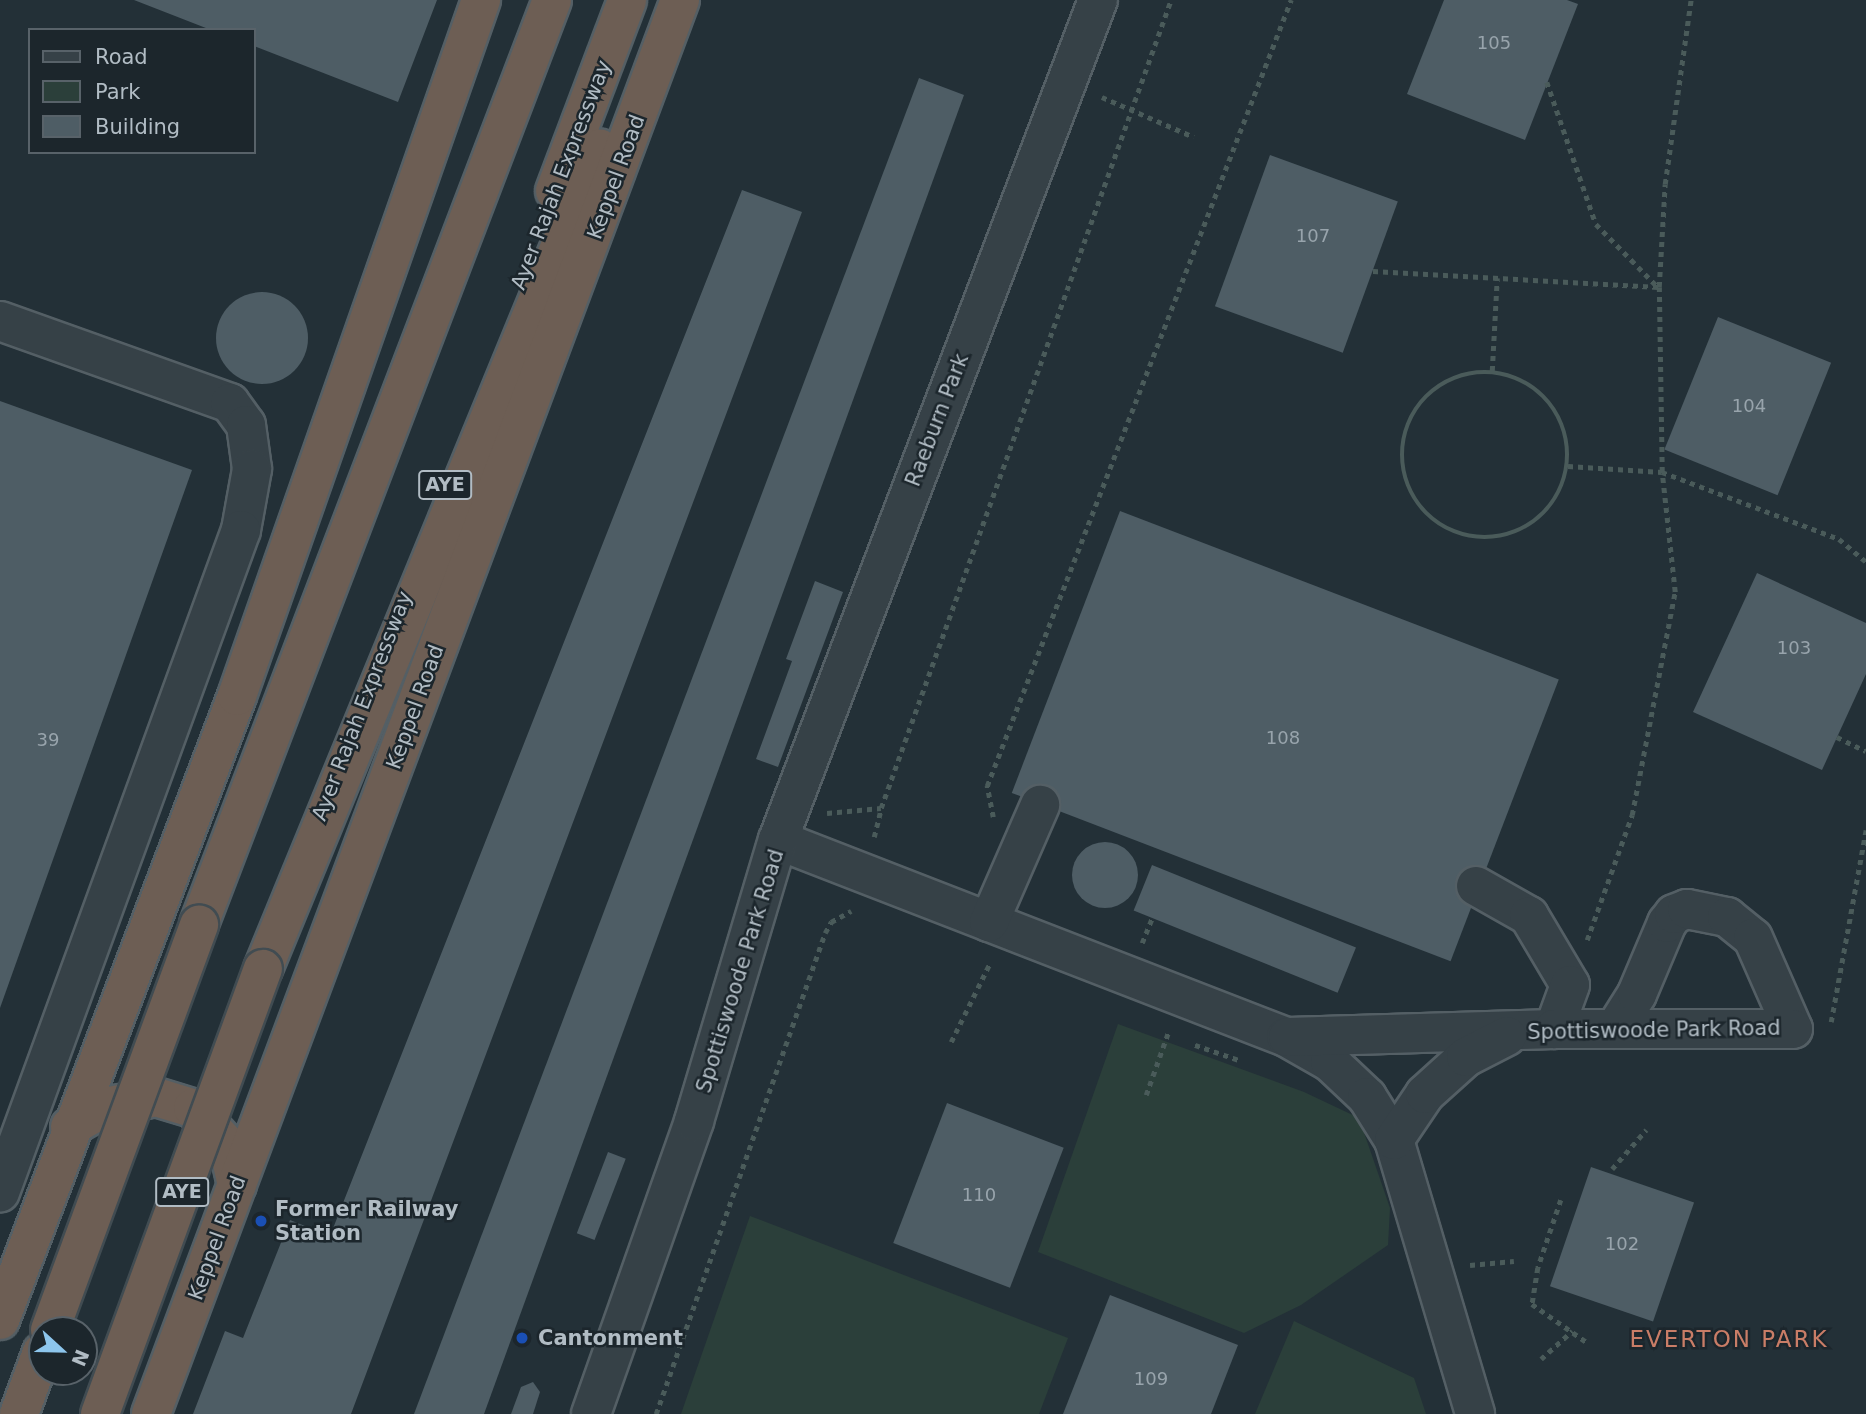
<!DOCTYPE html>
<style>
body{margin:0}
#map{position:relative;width:1866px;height:1414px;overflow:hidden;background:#233037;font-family:"DejaVu Sans",sans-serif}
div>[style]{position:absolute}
.green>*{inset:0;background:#2b3f3a}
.building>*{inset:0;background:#4e5d65;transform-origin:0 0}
.round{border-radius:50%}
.path>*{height:4.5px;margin-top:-2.25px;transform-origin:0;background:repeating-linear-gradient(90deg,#4a5b5a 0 5px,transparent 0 10px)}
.path>.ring{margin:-2.25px;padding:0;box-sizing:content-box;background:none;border:4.5px solid #4a5b5a;border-radius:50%}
.roads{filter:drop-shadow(2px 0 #545f65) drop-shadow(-2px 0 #545f65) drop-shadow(0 2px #545f65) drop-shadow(0 -2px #545f65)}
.minor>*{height:38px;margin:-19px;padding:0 19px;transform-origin:19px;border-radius:19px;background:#364147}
.highway>*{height:38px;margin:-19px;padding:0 19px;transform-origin:19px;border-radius:19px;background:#6d5e54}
.bridges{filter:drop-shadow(2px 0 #414c52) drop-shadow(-2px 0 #414c52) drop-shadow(0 2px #414c52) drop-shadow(0 -2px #414c52)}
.highway-bridge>*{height:38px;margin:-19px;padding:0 19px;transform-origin:19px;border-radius:19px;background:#6d5e54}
.dots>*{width:19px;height:19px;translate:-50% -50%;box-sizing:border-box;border:4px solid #1c262c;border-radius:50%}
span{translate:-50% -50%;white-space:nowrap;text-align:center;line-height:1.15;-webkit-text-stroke:5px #1c262c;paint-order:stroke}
.number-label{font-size:18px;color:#98a4ac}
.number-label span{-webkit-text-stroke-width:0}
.shield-label span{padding:2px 5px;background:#1c262c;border:2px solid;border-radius:5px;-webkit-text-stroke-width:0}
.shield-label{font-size:19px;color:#b1bcc4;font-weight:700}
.street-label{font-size:21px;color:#b1bcc4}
.poi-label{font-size:21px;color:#b1bcc4;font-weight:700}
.left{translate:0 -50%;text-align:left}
.neighbourhood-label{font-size:23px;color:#c97d67;letter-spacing:2px}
.legend{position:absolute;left:28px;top:28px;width:228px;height:126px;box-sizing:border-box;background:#1c262c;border:2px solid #586269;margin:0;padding:9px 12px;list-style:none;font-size:21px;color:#b1bcc4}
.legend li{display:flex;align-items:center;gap:14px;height:35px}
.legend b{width:35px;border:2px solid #586269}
.north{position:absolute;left:28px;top:1316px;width:70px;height:70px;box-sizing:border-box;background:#1c262c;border:2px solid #586269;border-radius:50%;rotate:112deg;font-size:19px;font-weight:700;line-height:28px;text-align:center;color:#b1bcc4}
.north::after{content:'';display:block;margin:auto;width:24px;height:32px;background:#8dc6ed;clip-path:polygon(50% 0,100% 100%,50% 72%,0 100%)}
</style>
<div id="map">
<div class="green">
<div style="clip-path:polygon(1118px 1024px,1304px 1092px,1359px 1118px,1390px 1208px,1388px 1245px,1301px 1305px,1244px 1333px,1038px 1252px)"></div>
<div style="clip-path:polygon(750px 1216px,1068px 1338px,1039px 1414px,681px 1414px)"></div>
<div style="clip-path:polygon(1294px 1321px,1414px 1378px,1426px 1414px,1255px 1414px)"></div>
</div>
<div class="building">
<div style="clip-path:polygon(134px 0,437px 0,398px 102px,254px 46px,254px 30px,211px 30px)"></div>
<div style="clip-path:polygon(1444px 0,1567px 0,1578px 4px,1525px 140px,1407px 94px)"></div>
<div style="clip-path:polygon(919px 78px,964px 95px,484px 1414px,414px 1414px)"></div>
<div style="left:1270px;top:155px;width:136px;height:161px;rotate:20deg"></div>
<div style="clip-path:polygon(742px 190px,802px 212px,351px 1414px,193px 1414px,225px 1331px,243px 1338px,290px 1220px,330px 1236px)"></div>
<div class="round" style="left:216px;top:292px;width:92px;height:92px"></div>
<div style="left:1718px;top:317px;width:122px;height:143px;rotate:22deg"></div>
<div style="clip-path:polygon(0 401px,192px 470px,0 1008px)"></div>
<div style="left:1120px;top:511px;width:470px;height:302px;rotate:21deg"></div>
<div style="clip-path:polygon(1757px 573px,1866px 623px,1866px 674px,1822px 770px,1693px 712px)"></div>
<div style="clip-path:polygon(815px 581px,843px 592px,778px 767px,756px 759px,792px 661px,786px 659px)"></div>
<div class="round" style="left:1072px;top:842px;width:66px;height:66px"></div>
<div style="left:1152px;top:865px;width:220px;height:49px;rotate:22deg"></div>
<div style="left:947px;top:1103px;width:125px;height:150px;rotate:21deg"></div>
<div style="left:608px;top:1152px;width:19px;height:87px;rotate:21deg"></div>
<div style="left:1591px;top:1167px;width:109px;height:126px;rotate:19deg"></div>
<div style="clip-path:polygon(1110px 1295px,1238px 1345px,1211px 1414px,1063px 1414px)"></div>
<div style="clip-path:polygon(533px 1382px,540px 1392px,533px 1414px,511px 1414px,521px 1387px)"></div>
</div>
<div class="path">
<div style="left:1547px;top:82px;width:150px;rotate:71deg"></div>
<div style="left:1596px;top:224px;width:88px;rotate:45.5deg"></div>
<div style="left:1102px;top:97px;width:100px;rotate:23.5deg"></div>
<div style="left:1373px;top:271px;width:286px;rotate:3.2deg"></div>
<div style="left:1492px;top:371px;width:93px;rotate:-86.9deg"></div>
<div class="ring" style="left:1402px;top:372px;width:161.5px;height:161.5px"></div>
<div style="left:1568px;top:466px;width:94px;rotate:3.7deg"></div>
<div style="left:1662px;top:472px;width:189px;rotate:20.7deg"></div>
<div style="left:1839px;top:539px;width:35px;rotate:40deg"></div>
<div style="left:1837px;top:737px;width:32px;rotate:26deg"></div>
<div style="left:827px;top:813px;width:54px;rotate:-5.3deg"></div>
<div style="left:881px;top:808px;width:858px;rotate:-70.26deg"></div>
<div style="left:993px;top:817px;width:32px;rotate:-101deg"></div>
<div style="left:987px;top:786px;width:843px;rotate:-68.86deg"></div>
<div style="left:874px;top:837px;width:30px;rotate:-76deg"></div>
<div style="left:1587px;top:940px;width:133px;rotate:-70.2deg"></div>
<div style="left:1632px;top:815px;width:227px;rotate:-79.1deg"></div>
<div style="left:1675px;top:592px;width:121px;rotate:-96.2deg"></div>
<div style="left:1662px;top:472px;width:185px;rotate:-90.9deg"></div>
<div style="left:1659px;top:287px;width:103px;rotate:-86.7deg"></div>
<div style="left:1665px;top:184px;width:186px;rotate:-82deg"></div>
<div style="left:1142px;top:943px;width:27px;rotate:-68deg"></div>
<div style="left:1831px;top:1022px;width:195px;rotate:-79.7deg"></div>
<div style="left:951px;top:1042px;width:88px;rotate:-63.7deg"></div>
<div style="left:1195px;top:1045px;width:46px;rotate:18.8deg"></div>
<div style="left:1146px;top:1095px;width:69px;rotate:-70.5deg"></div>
<div style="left:1612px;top:1169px;width:52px;rotate:-48.9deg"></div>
<div style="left:1561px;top:1200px;width:72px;rotate:108.7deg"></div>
<div style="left:1538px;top:1268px;width:36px;rotate:99deg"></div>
<div style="left:1532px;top:1304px;width:68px;rotate:34.9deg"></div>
<div style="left:1470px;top:1265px;width:44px;rotate:-5.2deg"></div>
<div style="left:1541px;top:1359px;width:42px;rotate:-42.1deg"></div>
<div style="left:656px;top:1414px;width:510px;rotate:-70.64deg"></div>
<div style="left:825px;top:933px;width:13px;rotate:-61deg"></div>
<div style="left:831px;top:922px;width:23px;rotate:-29deg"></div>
</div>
<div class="roads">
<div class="minor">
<div style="left:0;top:321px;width:244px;rotate:19.6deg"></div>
<div style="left:230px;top:403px;width:27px;rotate:54deg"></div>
<div style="left:246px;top:425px;width:44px;rotate:82.2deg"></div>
<div style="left:252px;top:469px;width:62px;rotate:100.2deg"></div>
<div style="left:241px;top:530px;width:705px;rotate:110deg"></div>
<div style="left:778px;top:840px;width:545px;rotate:21.2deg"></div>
<div style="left:1286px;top:1037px;width:51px;rotate:29.6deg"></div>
<div style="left:1330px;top:1062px;width:51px;rotate:43.4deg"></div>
<div style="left:1367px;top:1097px;width:51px;rotate:57.9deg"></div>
<div style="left:1394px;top:1140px;width:286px;rotate:73.5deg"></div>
<div style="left:1476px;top:886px;width:61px;rotate:29.5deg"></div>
<div style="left:1529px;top:916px;width:80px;rotate:59.3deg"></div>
<div style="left:1570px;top:985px;width:47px;rotate:110deg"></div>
<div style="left:989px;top:922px;width:128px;rotate:-66.4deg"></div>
<div style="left:1615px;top:1029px;width:41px;rotate:-57.8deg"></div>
<div style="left:1637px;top:994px;width:77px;rotate:-67.1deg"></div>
<div style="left:1667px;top:923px;width:11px;rotate:-52deg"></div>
<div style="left:1674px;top:914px;width:14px;rotate:-21deg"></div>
<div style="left:1687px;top:909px;width:41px;rotate:11.3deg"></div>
<div style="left:1727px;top:917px;width:33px;rotate:39deg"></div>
<div style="left:1753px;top:938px;width:99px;rotate:66.3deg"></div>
<div style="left:1288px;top:1037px;width:266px;rotate:-1.7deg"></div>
<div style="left:1554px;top:1029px;width:239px"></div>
<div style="left:1394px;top:1140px;width:55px;rotate:-56deg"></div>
<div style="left:1425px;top:1094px;width:55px;rotate:-42.1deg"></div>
<div style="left:1466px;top:1057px;width:46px;rotate:-27.1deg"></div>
<div style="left:591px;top:1414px;width:311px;rotate:-70.6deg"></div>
<div style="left:694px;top:1121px;width:293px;rotate:-73.4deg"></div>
<div style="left:778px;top:840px;width:899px;rotate:-69.15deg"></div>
</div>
<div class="highway">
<div style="left:555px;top:191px;width:204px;rotate:-69.3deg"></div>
<div style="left:199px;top:924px;width:989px;rotate:-69.09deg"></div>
<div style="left:263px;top:969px;width:887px;rotate:-67.66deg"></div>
<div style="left:70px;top:1127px;width:40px;rotate:-29.7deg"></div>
<div style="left:105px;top:1107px;width:52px;rotate:-11.1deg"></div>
<div style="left:156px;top:1097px;width:39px;rotate:17deg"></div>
<div style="left:193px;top:1108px;width:52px;rotate:47.4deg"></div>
<div style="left:228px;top:1146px;width:40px;rotate:77deg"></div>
<div style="left:0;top:1320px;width:667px;rotate:-69.2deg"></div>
<div style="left:237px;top:696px;width:738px;rotate:-70.68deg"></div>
<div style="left:19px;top:1414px;width:66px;rotate:-69.6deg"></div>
<div style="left:151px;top:1414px;width:1510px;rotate:-69.49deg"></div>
</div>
</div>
<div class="bridges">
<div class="highway-bridge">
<div style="left:50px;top:1330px;width:432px;rotate:-69.8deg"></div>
<div style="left:100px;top:1414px;width:474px;rotate:-69.9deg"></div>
</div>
</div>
<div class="dots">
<div style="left:261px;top:1221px;background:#1a4fb4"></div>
<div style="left:522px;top:1338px;background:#1a4fb4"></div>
</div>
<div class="number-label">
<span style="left:1494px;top:43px">105</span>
<span style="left:1313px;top:236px">107</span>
<span style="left:1749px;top:406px">104</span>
<span style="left:1794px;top:648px">103</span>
<span style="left:1283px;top:738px">108</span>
<span style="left:48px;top:740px">39</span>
<span style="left:979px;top:1195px">110</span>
<span style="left:1622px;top:1244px">102</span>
<span style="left:1151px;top:1379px">109</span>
</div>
<div class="shield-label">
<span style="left:445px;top:485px">AYE</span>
<span style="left:182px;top:1192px">AYE</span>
</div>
<div class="street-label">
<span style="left:561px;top:175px;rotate:-69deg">Ayer Rajah Expressway</span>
<span style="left:616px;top:177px;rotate:-70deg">Keppel Road</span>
<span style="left:937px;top:420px;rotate:-69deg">Raeburn Park</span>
<span style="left:362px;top:706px;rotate:-69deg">Ayer Rajah Expressway</span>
<span style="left:415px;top:707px;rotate:-70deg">Keppel Road</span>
<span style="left:740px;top:971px;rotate:-73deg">Spottiswoode Park Road</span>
<span style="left:1654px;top:1030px;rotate:-1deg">Spottiswoode Park Road</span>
<span style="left:217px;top:1238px;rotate:-70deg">Keppel Road</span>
</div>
<div class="poi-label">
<span class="left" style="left:275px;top:1221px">Former Railway<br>Station</span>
<span class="left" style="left:538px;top:1338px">Cantonment</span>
</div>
<div class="neighbourhood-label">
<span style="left:1729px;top:1339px">EVERTON PARK</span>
</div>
<ul class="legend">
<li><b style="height:9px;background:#364147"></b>Road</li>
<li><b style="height:19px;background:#2b3f3a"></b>Park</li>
<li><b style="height:19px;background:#4e5d65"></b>Building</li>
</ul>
<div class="north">N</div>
</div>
